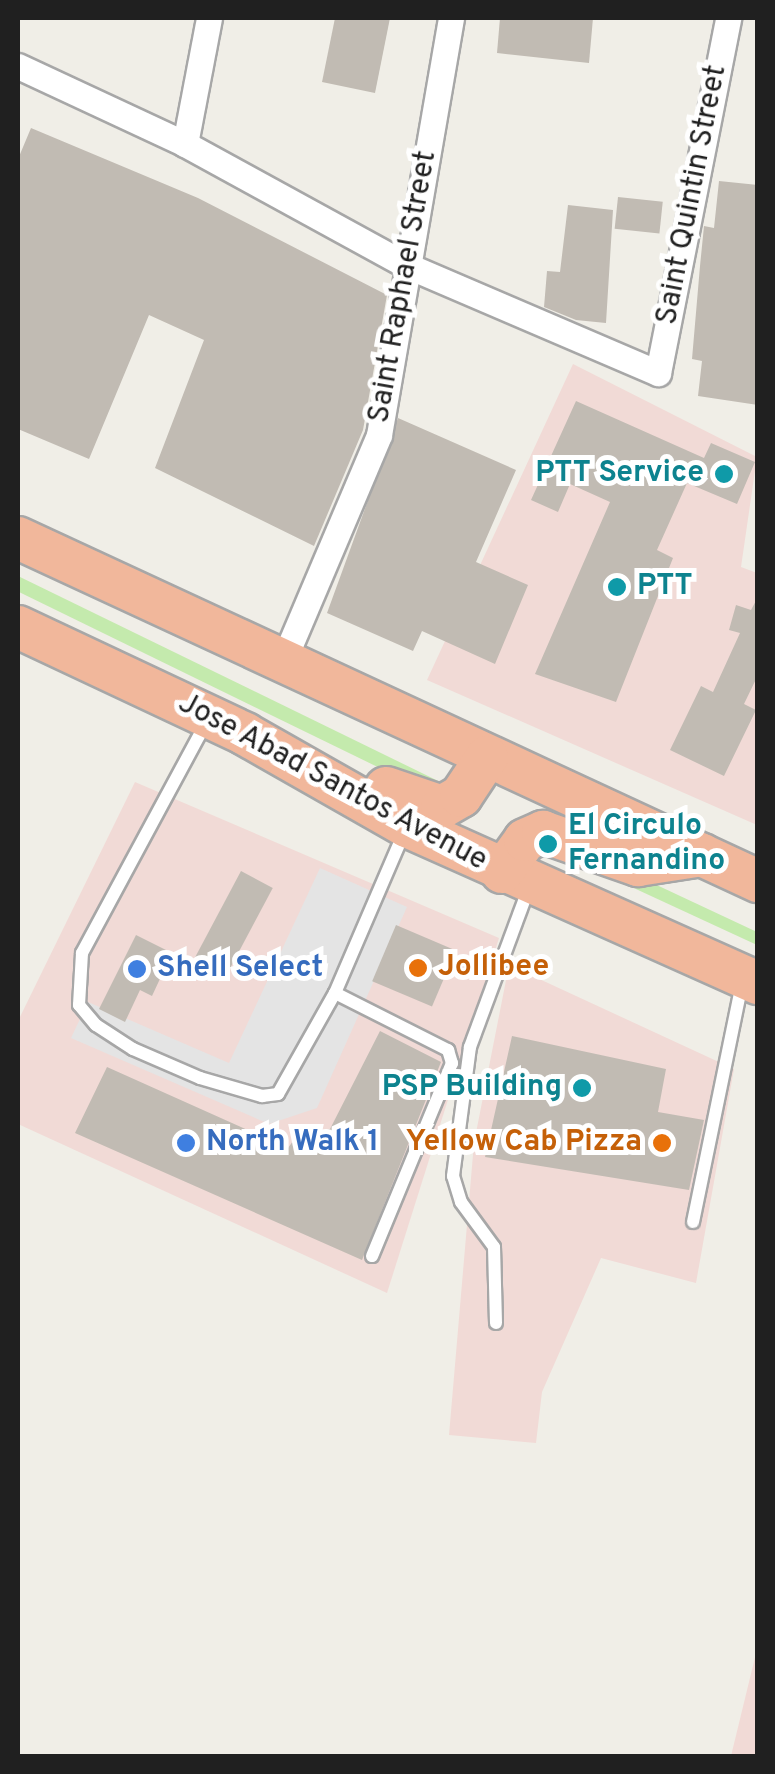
<!DOCTYPE html>
<style>
body{margin:0}
#map{position:relative;width:775px;height:1774px;overflow:hidden;background:#f0eee7;font-family:Overpass,sans-serif}
div>[style]{position:absolute}
.commercial>*{inset:0;background:#f1dad6}
.grass>*{inset:0;background:#c4eaad;transform-origin:0 0}
.parking>*{inset:0;background:#e4e4e4}
.building>*{inset:0;background:#c1bbb3;transform-origin:0 0}
.roads{filter:drop-shadow(2px 0 #a7a7a7) drop-shadow(-2px 0 #a7a7a7) drop-shadow(0 2px #a7a7a7) drop-shadow(0 -2px #a7a7a7)}
.service>*{height:12px;margin:-6px;padding:0 6px;transform-origin:6px;border-radius:6px;background:#fff}
.minor>*{height:25px;margin:-12.5px;padding:0 12.5px;transform-origin:12.5px;border-radius:12.5px;background:#fff}
.trunk>*{height:42px;margin:-21px;padding:0 21px;transform-origin:21px;border-radius:21px;background:#f1b79b}
.dots>*{width:28px;height:28px;translate:-50% -50%;box-sizing:border-box;border:5px solid #fff;border-radius:50%}
span{translate:-50% -50%;white-space:nowrap;text-align:center;line-height:1.15;-webkit-text-stroke:10px #fff;paint-order:stroke}
.street-label{font-size:30px;color:#202020}
.culture-label{font-size:30px;color:#0d838f;font-weight:700}
.right{translate:-100% -50%;text-align:right}
.left{translate:0 -50%;text-align:left}
.food-label{font-size:30px;color:#c56008;font-weight:700}
.shop-label{font-size:30px;color:#366cbe;font-weight:700}
.frame{position:absolute;inset:0;border:20px solid #202020;pointer-events:none}
</style>
<div id="map">
<div class="commercial">
<div style="clip-path:polygon(573px 364px,757px 457px,741px 567px,757px 573px,757px 825px,427px 680px)"></div>
<div style="clip-path:polygon(135px 782px,499px 938px,387px 1293px,18px 1124px,18px 1021px)"></div>
<div style="clip-path:polygon(509px 965px,734px 1069px,696px 1283px,601px 1258px,542px 1392px,536px 1443px,449px 1435px,474px 1143px)"></div>
<div style="clip-path:polygon(757px 1649px,757px 1756px,731px 1756px)"></div>
</div>
<div class="grass">
<div style="left:18px;top:576px;width:471px;height:14px;rotate:26deg"></div>
<div style="clip-path:polygon(558px 853px,646px 880px,757px 932px,757px 945px)"></div>
</div>
<div class="parking">
<div style="clip-path:polygon(320px 868px,407px 907px,317px 1108px,269px 1124px,71px 1038px,88px 1002px,229px 1063px)"></div>
</div>
<div class="building">
<div style="clip-path:polygon(335px 18px,390px 18px,375px 93px,322px 82px)"></div>
<div style="clip-path:polygon(500px 18px,593px 18px,589px 63px,497px 53px)"></div>
<div style="clip-path:polygon(31px 128px,198px 198px,387px 295px,363px 430px,314px 546px,155px 468px,204px 340px,149px 315px,89px 459px,18px 429px,18px 159px)"></div>
<div style="clip-path:polygon(719px 181px,758px 185px,758px 405px,698px 396px,702px 361px,692px 359px,700px 266px,704px 226px,714px 228px)"></div>
<div style="left:618px;top:197px;width:45px;height:32px;rotate:6deg"></div>
<div style="clip-path:polygon(568px 205px,613px 210px,606px 323px,576px 320px,544px 307px,547px 271px,560px 272px)"></div>
<div style="clip-path:polygon(576px 401px,704px 458px,711px 443px,755px 462px,737px 504px,687px 483px,657px 550px,673px 558px,616px 702px,535px 674px,610px 502px,570px 484px,558px 512px,531px 500px)"></div>
<div style="clip-path:polygon(398px 418px,516px 470px,476px 562px,528px 585px,495px 664px,422px 631px,413px 651px,327px 613px)"></div>
<div style="clip-path:polygon(758px 597px,758px 675px,744px 704px,756px 710px,724px 776px,670px 750px,701px 686px,713px 692px,740px 633px,729px 630px,736px 605px,751px 610px)"></div>
<div style="left:241px;top:871px;width:36px;height:102px;rotate:28deg"></div>
<div style="left:396px;top:925px;width:65px;height:61px;rotate:23deg"></div>
<div style="clip-path:polygon(136px 935px,172px 953px,152px 996px,140px 990px,125px 1022px,99px 1009px)"></div>
<div style="clip-path:polygon(380px 1031px,441px 1062px,362px 1260px,75px 1133px,107px 1067px,288px 1148px,296px 1137px,330px 1129px)"></div>
<div style="clip-path:polygon(512px 1036px,666px 1069px,658px 1112px,704px 1120px,689px 1190px,485px 1157px)"></div>
</div>
<div class="roads">
<div class="service">
<div style="left:207px;top:721px;width:264px;rotate:118.3deg"></div>
<div style="left:82px;top:953px;width:52px;rotate:93.3deg"></div>
<div style="left:79px;top:1005px;width:26px;rotate:50deg"></div>
<div style="left:96px;top:1025px;width:44px;rotate:33deg"></div>
<div style="left:133px;top:1049px;width:73px;rotate:23.4deg"></div>
<div style="left:200px;top:1078px;width:65px;rotate:16.2deg"></div>
<div style="left:262px;top:1096px;width:16px;rotate:-7deg"></div>
<div style="left:278px;top:1094px;width:116px;rotate:-60.6deg"></div>
<div style="left:335px;top:993px;width:174px;rotate:-66.7deg"></div>
<div style="left:335px;top:993px;width:127px;rotate:26.8deg"></div>
<div style="left:448px;top:1050px;width:14px;rotate:73deg"></div>
<div style="left:452px;top:1063px;width:209px;rotate:112.5deg"></div>
<div style="left:693px;top:1222px;width:243px;rotate:-78.4deg"></div>
<div style="left:496px;top:1323px;width:76px;rotate:-91.5deg"></div>
<div style="left:494px;top:1247px;width:56px;rotate:-126.3deg"></div>
<div style="left:461px;top:1202px;width:27px;rotate:-107deg"></div>
<div style="left:453px;top:1176px;width:130px;rotate:-82.5deg"></div>
<div style="left:470px;top:1047px;width:173px;rotate:-69.7deg"></div>
</div>
<div class="minor">
<div style="left:18px;top:66px;width:184px;rotate:25deg"></div>
<div style="left:185px;top:144px;width:254px;rotate:28.7deg"></div>
<div style="left:408px;top:266px;width:272px;rotate:23.2deg"></div>
<div style="left:658px;top:373px;width:362px;rotate:-78.8deg"></div>
<div style="left:185px;top:144px;width:128px;rotate:-79.2deg"></div>
<div style="left:284px;top:659px;width:243px;rotate:-67deg"></div>
<div style="left:379px;top:435px;width:423px;rotate:-80.2deg"></div>
</div>
<div class="trunk">
<div style="left:18px;top:538px;width:816px;rotate:24.87deg"></div>
<div style="left:18px;top:627px;width:251px;rotate:25.2deg"></div>
<div style="left:245px;top:734px;width:186px;rotate:29.6deg"></div>
<div style="left:407px;top:826px;width:385px;rotate:24.1deg"></div>
<div style="left:386px;top:788px;width:59px;rotate:18.7deg"></div>
<div style="left:442px;top:807px;width:22px;rotate:-30deg"></div>
<div style="left:461px;top:796px;width:47px;rotate:-56.3deg"></div>
<div style="left:502px;top:872px;width:39px;rotate:-54deg"></div>
<div style="left:525px;top:840px;width:20px;rotate:-24deg"></div>
<div style="left:543px;top:832px;width:101px;rotate:19.2deg"></div>
<div style="left:638px;top:865px;width:65px;rotate:-8.9deg"></div>
</div>
</div>
<div class="dots">
<div style="left:724px;top:474px;background:#0f9aa8"></div>
<div style="left:617px;top:587px;background:#0f9aa8"></div>
<div style="left:548px;top:844px;background:#0f9aa8"></div>
<div style="left:418px;top:968px;background:#e8710a"></div>
<div style="left:137px;top:969px;background:#3f7fe0"></div>
<div style="left:582px;top:1088px;background:#0f9aa8"></div>
<div style="left:186px;top:1143px;background:#3f7fe0"></div>
<div style="left:662px;top:1143px;background:#e8710a"></div>
</div>
<div class="street-label">
<span style="left:693px;top:195px;rotate:-79deg">Saint Quintin Street</span>
<span style="left:404px;top:287px;rotate:-80deg">Saint Raphael Street</span>
<span style="left:332px;top:783px;rotate:28deg">Jose Abad Santos Avenue</span>
</div>
<div class="culture-label">
<span class="right" style="left:704px;top:474px">PTT Service</span>
<span class="left" style="left:637px;top:587px">PTT</span>
<span class="left" style="left:568px;top:844px">El Circulo<br>Fernandino</span>
<span class="right" style="left:562px;top:1088px">PSP Building</span>
</div>
<div class="food-label">
<span class="left" style="left:438px;top:968px">Jollibee</span>
<span class="right" style="left:642px;top:1143px">Yellow Cab Pizza</span>
</div>
<div class="shop-label">
<span class="left" style="left:157px;top:969px">Shell Select</span>
<span class="left" style="left:206px;top:1143px">North Walk 1</span>
</div>
<div class="frame"></div>
</div>
